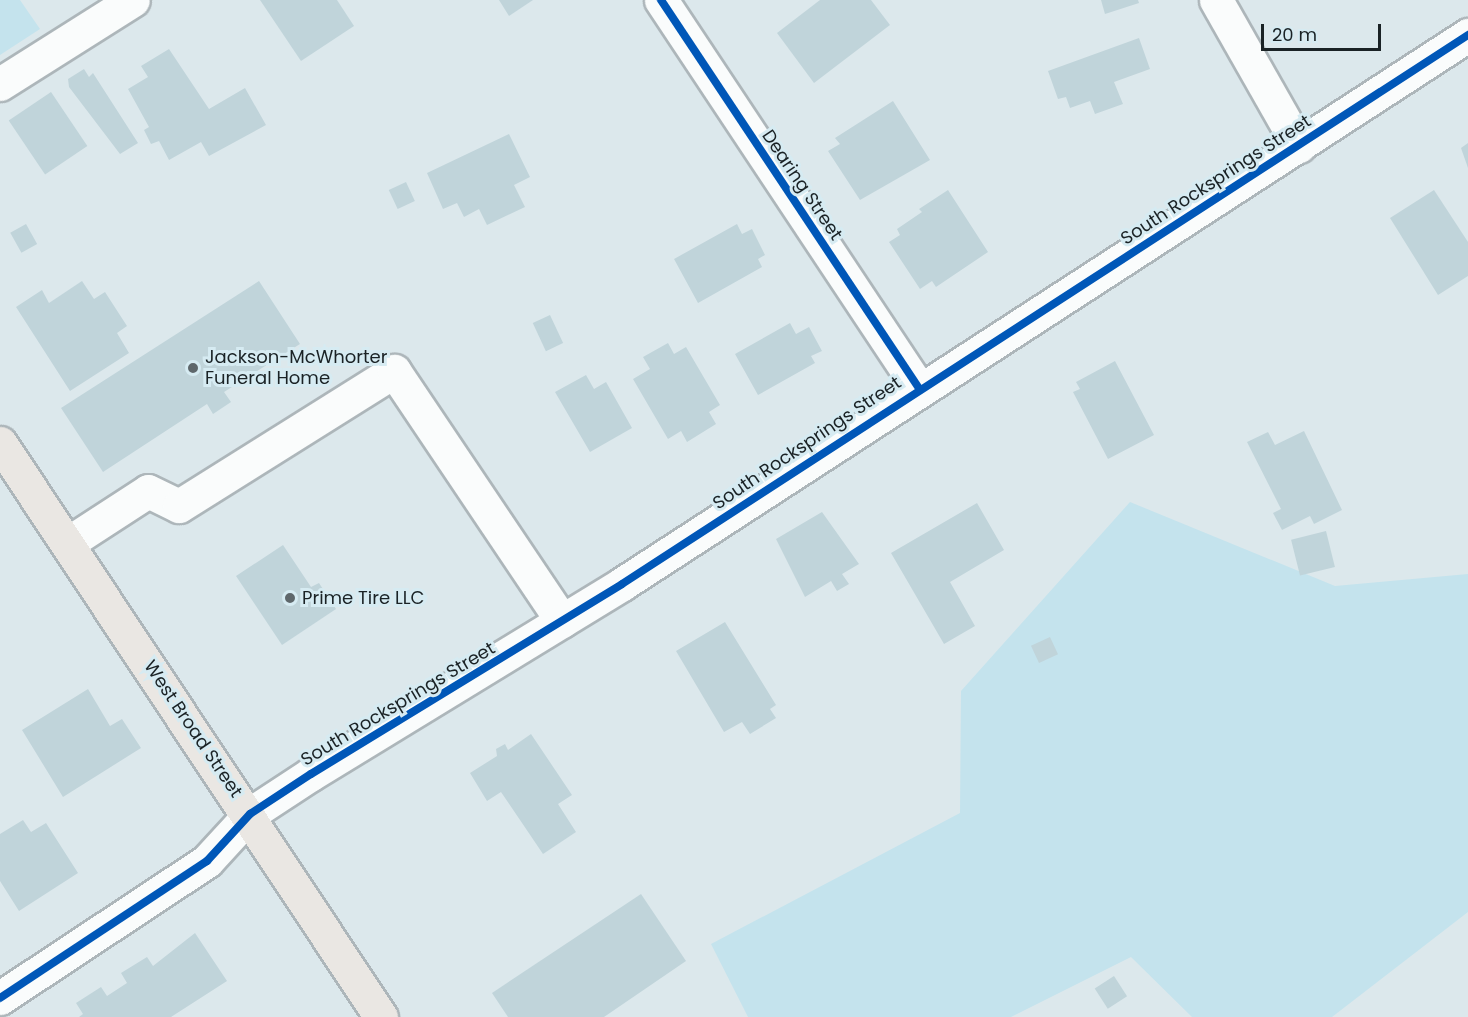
<!DOCTYPE html>
<style>
body{margin:0}
#map{position:relative;width:1468px;height:1017px;overflow:hidden;background:#dce8ec;font-family:Poppins,sans-serif}
div>[style]{position:absolute}
.green>*{inset:0;background:#c4e3ed}
.building>*{inset:0;background:#c0d4da;transform-origin:0 0}
.roads{filter:drop-shadow(2px 0 #adb6ba) drop-shadow(-2px 0 #adb6ba) drop-shadow(0 2px #adb6ba) drop-shadow(0 -2px #adb6ba)}
.minor>*{height:33px;margin:-16.5px;padding:0 16.5px;transform-origin:16.5px;border-radius:16.5px;background:#fafcfc}
.major>*{height:33px;margin:-16.5px;padding:0 16.5px;transform-origin:16.5px;border-radius:16.5px;background:#eae7e3}
.cycleway>*{height:8px;margin:-4px;padding:0 4px;transform-origin:4px;border-radius:4px;background:#0057b8}
.dots>*{width:16px;height:16px;translate:-50% -50%;box-sizing:border-box;border:3px solid #d6ebf2;border-radius:50%}
span{translate:-50% -50%;white-space:nowrap;text-align:center;line-height:1.15;-webkit-text-stroke:6px #d6ebf2;paint-order:stroke}
.street-label{font-size:18px;color:#1a2225}
.poi-label{font-size:18px;color:#1a2225}
.left{translate:0 -50%;text-align:left}
.scale{position:absolute;left:1261px;top:24px;width:120px;height:27px;box-sizing:border-box;border:3px solid #1a2225;border-top:0;padding-left:8px;font-size:18px;line-height:21px;white-space:nowrap;color:#1a2225;-webkit-text-stroke:4px #d6ebf2;paint-order:stroke}
</style>
<div id="map">
<div class="green">
<div style="clip-path:polygon(0 0,20px 0,40px 29px,0 55px)"></div>
<div style="clip-path:polygon(1130px 502px,1335px 586px,1468px 574px,1468px 912px,1332px 1017px,1192px 1017px,1131px 957px,1011px 1017px,748px 1017px,711px 944px,960px 813px,961px 691px)"></div>
</div>
<div class="building">
<div style="clip-path:polygon(260px 0,337px 0,354px 26px,301px 61px)"></div>
<div style="clip-path:polygon(499px 0,533px 0,509px 16px)"></div>
<div style="clip-path:polygon(820px 0,871px 0,890px 25px,814px 83px,777px 33px)"></div>
<div style="clip-path:polygon(1101px 0,1138px 0,1139px 3px,1105px 14px)"></div>
<div style="clip-path:polygon(1139px 38px,1150px 69px,1114px 82px,1123px 104px,1095px 114px,1090px 101px,1070px 108px,1066px 97px,1058px 99px,1048px 71px)"></div>
<div style="clip-path:polygon(169px 49px,209px 109px,245px 88px,266px 125px,209px 156px,201px 142px,169px 160px,159px 141px,151px 144px,144px 130px,149px 127px,128px 89px,148px 77px,141px 66px)"></div>
<div style="clip-path:polygon(84px 69px,89px 77px,93px 73px,138px 143px,120px 154px,69px 87px,68px 79px)"></div>
<div style="left:51px;top:92px;width:65px;height:51px;rotate:56deg"></div>
<div style="clip-path:polygon(893px 101px,930px 160px,860px 200px,828px 151px,840px 144px,835px 138px)"></div>
<div style="clip-path:polygon(509px 134px,530px 177px,514px 185px,525px 207px,487px 225px,479px 209px,464px 217px,457px 203px,443px 209px,427px 173px)"></div>
<div style="clip-path:polygon(1468px 143px,1468px 168px,1461px 148px)"></div>
<div style="left:406px;top:182px;width:21px;height:19px;rotate:65deg"></div>
<div style="clip-path:polygon(948px 190px,988px 252px,936px 287px,932px 281px,920px 289px,889px 242px,900px 235px,897px 229px,922px 212px,919px 209px)"></div>
<div style="clip-path:polygon(1434px 190px,1468px 242px,1468px 276px,1438px 295px,1390px 218px)"></div>
<div style="left:26px;top:224px;width:23px;height:18px;rotate:61deg"></div>
<div style="clip-path:polygon(737px 224px,742px 234px,752px 229px,765px 255px,758px 259px,762px 267px,698px 303px,674px 259px)"></div>
<div style="clip-path:polygon(82px 281px,94px 299px,105px 292px,127px 326px,117px 333px,129px 353px,70px 391px,16px 307px,42px 290px,49px 303px)"></div>
<div style="clip-path:polygon(259px 281px,300px 344px,224px 392px,231px 402px,213px 414px,207px 404px,103px 472px,61px 408px)"></div>
<div style="left:550px;top:315px;width:31px;height:19px;rotate:65deg"></div>
<div style="clip-path:polygon(790px 323px,796px 334px,809px 327px,822px 351px,811px 356px,815px 363px,758px 395px,735px 354px)"></div>
<div style="clip-path:polygon(668px 343px,674px 354px,686px 347px,720px 405px,709px 412px,716px 424px,687px 442px,681px 431px,668px 439px,633px 379px,650px 369px,643px 357px)"></div>
<div style="clip-path:polygon(1115px 361px,1154px 435px,1108px 459px,1073px 392px,1080px 389px,1076px 382px)"></div>
<div style="clip-path:polygon(586px 375px,594px 389px,606px 382px,632px 428px,590px 452px,555px 392px)"></div>
<div style="clip-path:polygon(1304px 431px,1342px 510px,1314px 524px,1310px 516px,1282px 530px,1273px 513px,1281px 509px,1247px 442px,1268px 432px,1275px 445px)"></div>
<div style="clip-path:polygon(977px 503px,1004px 550px,950px 582px,975px 626px,944px 644px,891px 553px)"></div>
<div style="clip-path:polygon(822px 512px,859px 564px,842px 574px,849px 584px,837px 591px,831px 581px,805px 597px,776px 539px)"></div>
<div style="left:1326px;top:531px;width:37px;height:36px;rotate:76deg"></div>
<div style="clip-path:polygon(283px 545px,311px 587px,319px 583px,336px 609px,282px 645px,236px 576px)"></div>
<div style="clip-path:polygon(725px 622px,776px 705px,770px 709px,776px 718px,750px 734px,742px 722px,724px 732px,676px 651px)"></div>
<div style="left:1050px;top:637px;width:19px;height:21px;rotate:65deg"></div>
<div style="clip-path:polygon(88px 689px,110px 726px,122px 719px,141px 748px,63px 797px,22px 730px)"></div>
<div style="clip-path:polygon(531px 734px,572px 795px,558px 804px,576px 832px,543px 854px,501px 792px,487px 801px,470px 773px,497px 756px,496px 749px,505px 744px,508px 750px)"></div>
<div style="clip-path:polygon(23px 820px,31px 832px,46px 823px,78px 873px,19px 911px,0 881px,0 834px)"></div>
<div style="clip-path:polygon(641px 894px,686px 961px,604px 1017px,508px 1017px,492px 993px)"></div>
<div style="clip-path:polygon(195px 933px,227px 981px,171px 1017px,79px 1017px,83px 1014px,76px 1003px,101px 987px,107px 996px,127px 983px,121px 973px,147px 957px,153px 966px)"></div>
<div style="left:1114px;top:976px;width:24px;height:23px;rotate:57deg"></div>
</div>
<div class="roads">
<div class="minor">
<div style="left:661px;top:0;width:465px;rotate:56.4deg"></div>
<div style="left:1216px;top:0;width:168px;rotate:60.4deg"></div>
<div style="left:0;top:84px;width:157px;rotate:-32.3deg"></div>
<div style="left:68px;top:543px;width:95px;rotate:-33deg"></div>
<div style="left:148px;top:491px;width:34px;rotate:26deg"></div>
<div style="left:179px;top:506px;width:254px;rotate:-32.1deg"></div>
<div style="left:394px;top:371px;width:301px;rotate:56.1deg"></div>
<div style="left:0;top:998px;width:248px;rotate:-33.5deg"></div>
<div style="left:207px;top:861px;width:64px;rotate:-47.5deg"></div>
<div style="left:250px;top:814px;width:73px;rotate:-33.3deg"></div>
<div style="left:311px;top:774px;width:364px;rotate:-31.4deg"></div>
<div style="left:622px;top:584px;width:1009px;rotate:-32.98deg"></div>
</div>
<div class="major">
<div style="left:0;top:443px;width:689px;rotate:56.43deg"></div>
</div>
</div>
<div class="cycleway">
<div style="left:661px;top:0;width:465px;rotate:56.4deg"></div>
<div style="left:0;top:998px;width:248px;rotate:-33.5deg"></div>
<div style="left:207px;top:861px;width:64px;rotate:-47.5deg"></div>
<div style="left:250px;top:814px;width:73px;rotate:-33.3deg"></div>
<div style="left:311px;top:774px;width:364px;rotate:-31.4deg"></div>
<div style="left:622px;top:584px;width:1009px;rotate:-32.98deg"></div>
</div>
<div class="dots">
<div style="left:193px;top:368px;background:#5e676b"></div>
<div style="left:290px;top:598px;background:#5e676b"></div>
</div>
<div class="street-label">
<span style="left:1216px;top:180px;rotate:-33deg">South Rocksprings Street</span>
<span style="left:802px;top:185px;rotate:56deg">Dearing Street</span>
<span style="left:807px;top:443px;rotate:-34deg">South Rocksprings Street</span>
<span style="left:398px;top:704px;rotate:-31deg">South Rocksprings Street</span>
<span style="left:193px;top:729px;rotate:56deg">West Broad Street</span>
</div>
<div class="poi-label">
<span class="left" style="left:205px;top:368px">Jackson-McWhorter<br>Funeral Home</span>
<span class="left" style="left:302px;top:598px">Prime Tire LLC</span>
</div>
<div class="scale">20 m</div>
</div>
